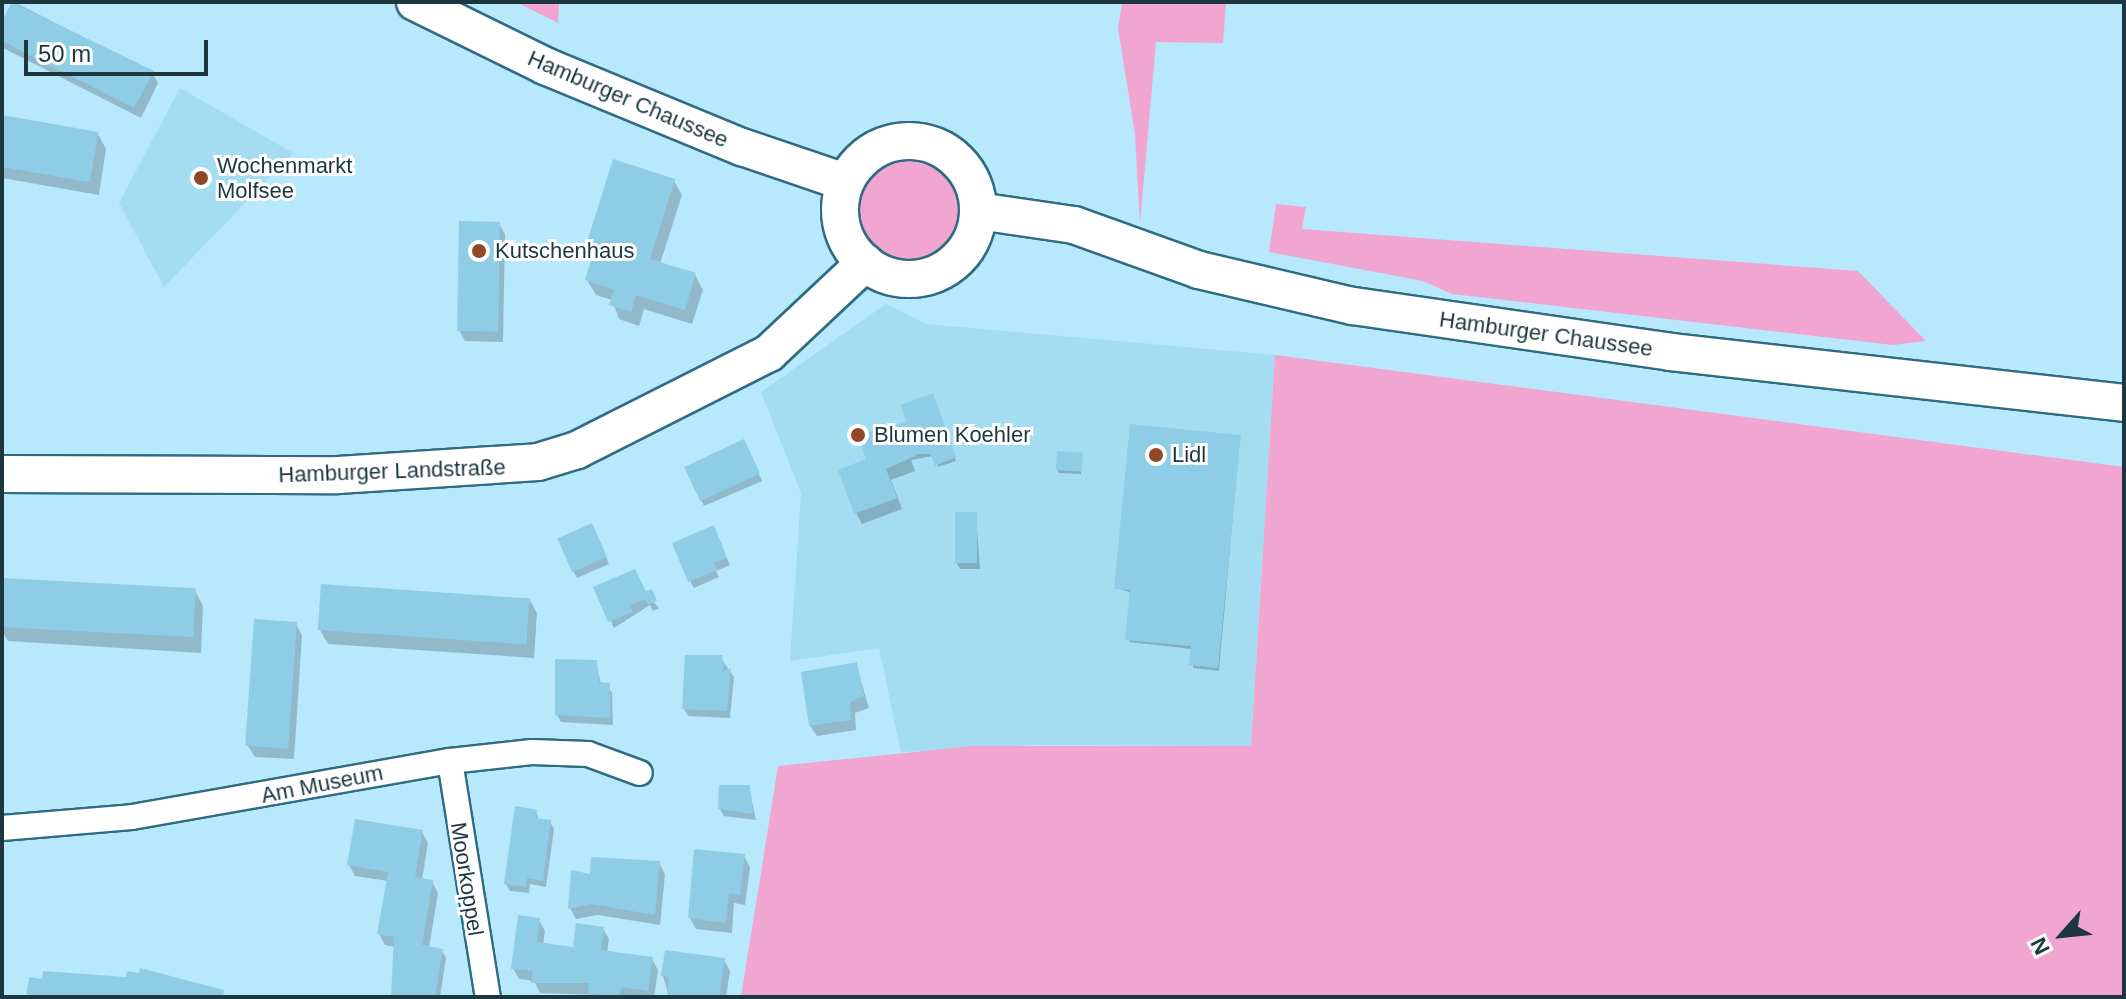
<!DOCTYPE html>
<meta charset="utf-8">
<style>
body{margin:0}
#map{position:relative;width:2126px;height:999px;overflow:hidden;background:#b7e8fc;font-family:Arial,sans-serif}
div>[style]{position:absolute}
.built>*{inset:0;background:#a4dcf2}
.green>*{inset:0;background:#f0a6d1}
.round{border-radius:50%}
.shadow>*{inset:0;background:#0003}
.building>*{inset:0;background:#8fcde6;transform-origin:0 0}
.roads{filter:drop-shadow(2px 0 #2f6c82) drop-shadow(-2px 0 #2f6c82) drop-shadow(0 2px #2f6c82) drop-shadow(0 -2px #2f6c82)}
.minor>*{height:24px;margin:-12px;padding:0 12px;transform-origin:12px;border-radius:12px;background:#fff}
.secondary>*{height:36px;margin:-18px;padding:0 18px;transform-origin:18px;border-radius:18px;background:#fff}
.secondary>.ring{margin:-18px;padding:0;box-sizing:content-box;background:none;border:36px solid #fff;border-radius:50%}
.dots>*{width:22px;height:22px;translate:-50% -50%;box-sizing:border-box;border:4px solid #fff;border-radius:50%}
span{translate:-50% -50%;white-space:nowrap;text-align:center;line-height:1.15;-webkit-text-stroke:6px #fff;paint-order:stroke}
.street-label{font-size:22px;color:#1d3740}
.poi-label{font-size:22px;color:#1d3740}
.left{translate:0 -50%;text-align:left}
.frame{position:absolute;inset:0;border:4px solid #1d3740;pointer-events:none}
.north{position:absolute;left:2022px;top:895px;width:80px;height:80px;-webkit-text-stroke:6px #fff;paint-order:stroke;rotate:243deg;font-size:22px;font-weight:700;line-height:32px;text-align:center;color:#1d3740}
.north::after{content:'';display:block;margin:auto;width:28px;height:36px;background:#1d3740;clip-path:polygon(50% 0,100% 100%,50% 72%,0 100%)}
.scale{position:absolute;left:24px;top:40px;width:184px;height:36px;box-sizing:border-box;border:4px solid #1d3740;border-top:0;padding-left:10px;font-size:24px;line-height:28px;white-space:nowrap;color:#1d3740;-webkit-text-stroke:6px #fff;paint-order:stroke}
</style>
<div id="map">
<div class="built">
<div style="clip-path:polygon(180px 88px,293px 153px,164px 287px,119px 203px)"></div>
<div style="clip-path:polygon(886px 304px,926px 324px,1275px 355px,1251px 746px,1034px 745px,901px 752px,879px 648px,790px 661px,801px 493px,761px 392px)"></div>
</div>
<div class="green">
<div style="clip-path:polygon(517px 2px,559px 2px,558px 23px,524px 6px)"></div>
<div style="clip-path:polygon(1122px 2px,1226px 2px,1223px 43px,1156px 42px,1140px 224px,1135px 134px,1118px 29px)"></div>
<div class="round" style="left:856px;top:154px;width:108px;height:108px"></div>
<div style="clip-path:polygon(1276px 204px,1306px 207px,1302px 229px,1858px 271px,1926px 341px,1893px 345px,1452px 294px,1423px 281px,1269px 252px)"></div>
<div style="clip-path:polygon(1275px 355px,2124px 467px,2124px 997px,741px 997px,778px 766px,973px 746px,1251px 746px)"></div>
</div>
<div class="shadow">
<div style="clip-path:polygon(14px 2px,152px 72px,158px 83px,141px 118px,3px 48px,2px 26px)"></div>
<div style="clip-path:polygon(2px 118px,98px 134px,106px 149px,99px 195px,2px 178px)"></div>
<div style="clip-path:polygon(674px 181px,682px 195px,660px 264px,695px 275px,703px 290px,692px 324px,644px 309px,639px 326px,619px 319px,612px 300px,596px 295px,587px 280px,596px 253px,589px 242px)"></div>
<div style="clip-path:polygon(499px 224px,505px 234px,503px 342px,465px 341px,459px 330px)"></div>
<div style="clip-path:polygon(933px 398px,956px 461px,938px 467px,933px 456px,911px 460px,915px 471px,891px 480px,902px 509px,862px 524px,856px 513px,869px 460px)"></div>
<div style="clip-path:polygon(1240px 437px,1219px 671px,1193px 668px,1192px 649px,1129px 642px,1132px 593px,1116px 588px)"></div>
<div style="clip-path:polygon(747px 449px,762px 481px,704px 506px,686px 467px)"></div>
<div style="clip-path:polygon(1081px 455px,1081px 474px,1059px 473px,1057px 470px)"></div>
<div style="clip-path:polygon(976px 514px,980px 569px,960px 569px,956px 562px)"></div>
<div style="clip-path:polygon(595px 532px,609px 564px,577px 578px,573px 571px)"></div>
<div style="clip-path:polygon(717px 535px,730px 565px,716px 571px,719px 577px,694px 588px,690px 581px)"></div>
<div style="clip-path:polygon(2px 580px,195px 591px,203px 606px,201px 653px,8px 641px,2px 631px)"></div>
<div style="clip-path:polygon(596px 588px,646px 594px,659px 608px,653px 611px,650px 605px,614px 628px)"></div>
<div style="clip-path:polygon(529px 599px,537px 613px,534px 658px,328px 644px,320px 630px)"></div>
<div style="clip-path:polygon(296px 624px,302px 635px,294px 759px,255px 757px,248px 746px)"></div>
<div style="clip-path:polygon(720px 657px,734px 677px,730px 718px,688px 716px,684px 709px)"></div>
<div style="clip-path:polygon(596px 662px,601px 684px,612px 692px,613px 725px,561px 722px,557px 715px)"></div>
<div style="clip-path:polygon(856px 664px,869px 708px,855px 713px,856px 730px,817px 736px,810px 726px)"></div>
<div style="clip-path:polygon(749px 787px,756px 820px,724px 816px,720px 809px)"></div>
<div style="clip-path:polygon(536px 811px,539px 821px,550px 822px,554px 829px,546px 887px,530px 884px,529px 893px,510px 891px,506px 884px)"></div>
<div style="clip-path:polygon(422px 832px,428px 843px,422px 880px,432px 882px,438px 893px,429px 948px,442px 951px,446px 958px,440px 997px,392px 997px,395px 947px,385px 945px,379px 934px,388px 881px,355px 876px,349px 865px)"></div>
<div style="clip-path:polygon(744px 856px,750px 867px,745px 905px,734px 903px,732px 933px,696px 929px,690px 918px)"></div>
<div style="clip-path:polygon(659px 863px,665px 874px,660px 925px,598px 915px,576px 919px,570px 908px,592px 876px)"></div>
<div style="clip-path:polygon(539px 920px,545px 931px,543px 945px,575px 949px,603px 929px,609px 939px,607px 953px,652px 959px,658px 970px,654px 997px,540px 993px,534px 981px,519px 979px,513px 968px)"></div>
<div style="clip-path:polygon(724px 960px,730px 971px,726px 997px,669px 997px,663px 976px)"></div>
</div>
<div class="building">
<div style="clip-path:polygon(12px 2px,154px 71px,134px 108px,2px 41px,2px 21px)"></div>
<div style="left:2px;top:115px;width:98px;height:51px;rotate:10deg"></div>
<div style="clip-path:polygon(613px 159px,675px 179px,650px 259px,696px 273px,685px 310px,636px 295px,631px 312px,609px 305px,614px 290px,585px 280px,596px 245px,587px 242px)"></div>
<div style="left:459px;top:221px;width:41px;height:110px;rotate:1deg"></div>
<div style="clip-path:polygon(933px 393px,956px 457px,935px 466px,930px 454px,919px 454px,886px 469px,897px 498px,854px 514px,838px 470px,866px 459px,858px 435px,907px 422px,901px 405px)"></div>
<div style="clip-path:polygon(1130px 424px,1241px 435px,1218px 668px,1189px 665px,1191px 646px,1125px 640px,1130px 590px,1114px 589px)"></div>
<div style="left:744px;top:439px;width:38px;height:66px;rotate:65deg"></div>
<div style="left:1057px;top:451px;width:26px;height:19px;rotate:4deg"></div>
<div style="left:955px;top:512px;width:22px;height:51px"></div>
<div style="left:592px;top:523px;width:37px;height:38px;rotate:66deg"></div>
<div style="clip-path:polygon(714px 525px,727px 558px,714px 563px,717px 570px,688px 582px,672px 543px)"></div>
<div style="clip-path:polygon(635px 569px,646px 591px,652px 589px,657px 601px,648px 605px,645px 599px,630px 605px,633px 612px,608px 622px,593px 587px)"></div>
<div style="left:2px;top:578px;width:194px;height:49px;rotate:3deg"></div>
<div style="left:321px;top:584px;width:209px;height:46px;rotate:4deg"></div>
<div style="left:254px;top:619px;width:43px;height:127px;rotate:4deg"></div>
<div style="clip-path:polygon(685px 655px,722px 655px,724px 671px,731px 668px,727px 711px,682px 709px)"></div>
<div style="clip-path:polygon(555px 659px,597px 660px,599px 682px,610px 683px,610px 718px,555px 715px)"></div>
<div style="clip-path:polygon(857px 662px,864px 696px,850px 702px,851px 720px,809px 726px,801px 672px)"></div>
<div style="clip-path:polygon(719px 785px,750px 785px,753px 814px,718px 809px)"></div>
<div style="clip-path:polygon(515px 806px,537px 810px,536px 818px,551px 820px,543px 881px,527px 878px,526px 887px,504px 884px)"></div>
<div style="clip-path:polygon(355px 819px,423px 830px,415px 877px,433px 880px,422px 945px,443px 949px,435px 997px,391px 997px,394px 937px,377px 934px,388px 872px,347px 865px)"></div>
<div style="clip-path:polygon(694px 849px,745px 854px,740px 895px,729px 893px,726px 923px,688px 918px)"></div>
<div style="clip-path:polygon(591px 857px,660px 861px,655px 915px,591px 904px,568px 909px,571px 870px,590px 874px)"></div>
<div style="clip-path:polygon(518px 915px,540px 918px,537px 942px,573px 947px,576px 923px,604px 927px,601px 950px,653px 957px,648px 991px,622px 987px,618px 997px,588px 993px,589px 983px,531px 983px,533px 971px,511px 969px)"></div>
<div style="clip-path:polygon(665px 950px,725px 958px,719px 997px,667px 997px,669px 977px,661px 976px)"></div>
<div style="clip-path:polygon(140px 968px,224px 990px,223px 997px,26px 997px,29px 977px,42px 979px,43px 971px,126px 977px,127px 971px,139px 973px)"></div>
</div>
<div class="roads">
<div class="minor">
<div style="left:450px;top:761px;width:239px;rotate:80.9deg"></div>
<div style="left:2px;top:828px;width:130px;rotate:-4.8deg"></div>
<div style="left:132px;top:817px;width:323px;rotate:-10deg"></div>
<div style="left:450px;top:761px;width:82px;rotate:-6.3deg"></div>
<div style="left:532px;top:752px;width:56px;rotate:2deg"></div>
<div style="left:588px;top:754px;width:55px;rotate:20.1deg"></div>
</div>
<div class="secondary">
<div style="left:415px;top:2px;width:145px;rotate:26.2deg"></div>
<div style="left:545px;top:66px;width:213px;rotate:22.4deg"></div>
<div style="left:742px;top:147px;width:109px;rotate:18.8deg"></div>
<div class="ring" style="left:840px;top:141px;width:102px;height:102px"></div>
<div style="left:978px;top:211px;width:97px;rotate:8.3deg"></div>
<div style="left:1074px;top:225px;width:133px;rotate:19.8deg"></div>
<div style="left:1199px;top:270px;width:158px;rotate:13.2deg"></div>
<div style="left:1353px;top:306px;width:321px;rotate:8.2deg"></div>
<div style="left:1671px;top:352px;width:456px;rotate:6.4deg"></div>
<div style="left:2px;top:474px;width:336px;rotate:0.2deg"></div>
<div style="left:338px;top:475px;width:200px;rotate:-3.7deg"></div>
<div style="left:538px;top:462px;width:41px;rotate:-17.1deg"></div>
<div style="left:577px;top:450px;width:215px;rotate:-26.8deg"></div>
<div style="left:769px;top:353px;width:132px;rotate:-43.2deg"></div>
</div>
</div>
<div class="dots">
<div style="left:201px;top:178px;background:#914827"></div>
<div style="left:479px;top:251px;background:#914827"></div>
<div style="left:858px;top:435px;background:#914827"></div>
<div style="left:1156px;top:455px;background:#914827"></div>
</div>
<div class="street-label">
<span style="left:628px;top:99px;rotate:23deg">Hamburger Chaussee</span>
<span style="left:1546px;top:334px;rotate:8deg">Hamburger Chaussee</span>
<span style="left:392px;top:471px;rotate:-2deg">Hamburger Landstraße</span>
<span style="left:322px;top:784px;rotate:-11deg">Am Museum</span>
<span style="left:467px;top:879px;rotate:81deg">Moorkoppel</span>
</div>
<div class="poi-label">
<span class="left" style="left:217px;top:178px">Wochenmarkt<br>Molfsee</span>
<span class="left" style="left:495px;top:251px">Kutschenhaus</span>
<span class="left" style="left:874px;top:435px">Blumen Koehler</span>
<span class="left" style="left:1172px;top:455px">Lidl</span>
</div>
<div class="frame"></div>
<div class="north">N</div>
<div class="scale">50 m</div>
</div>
